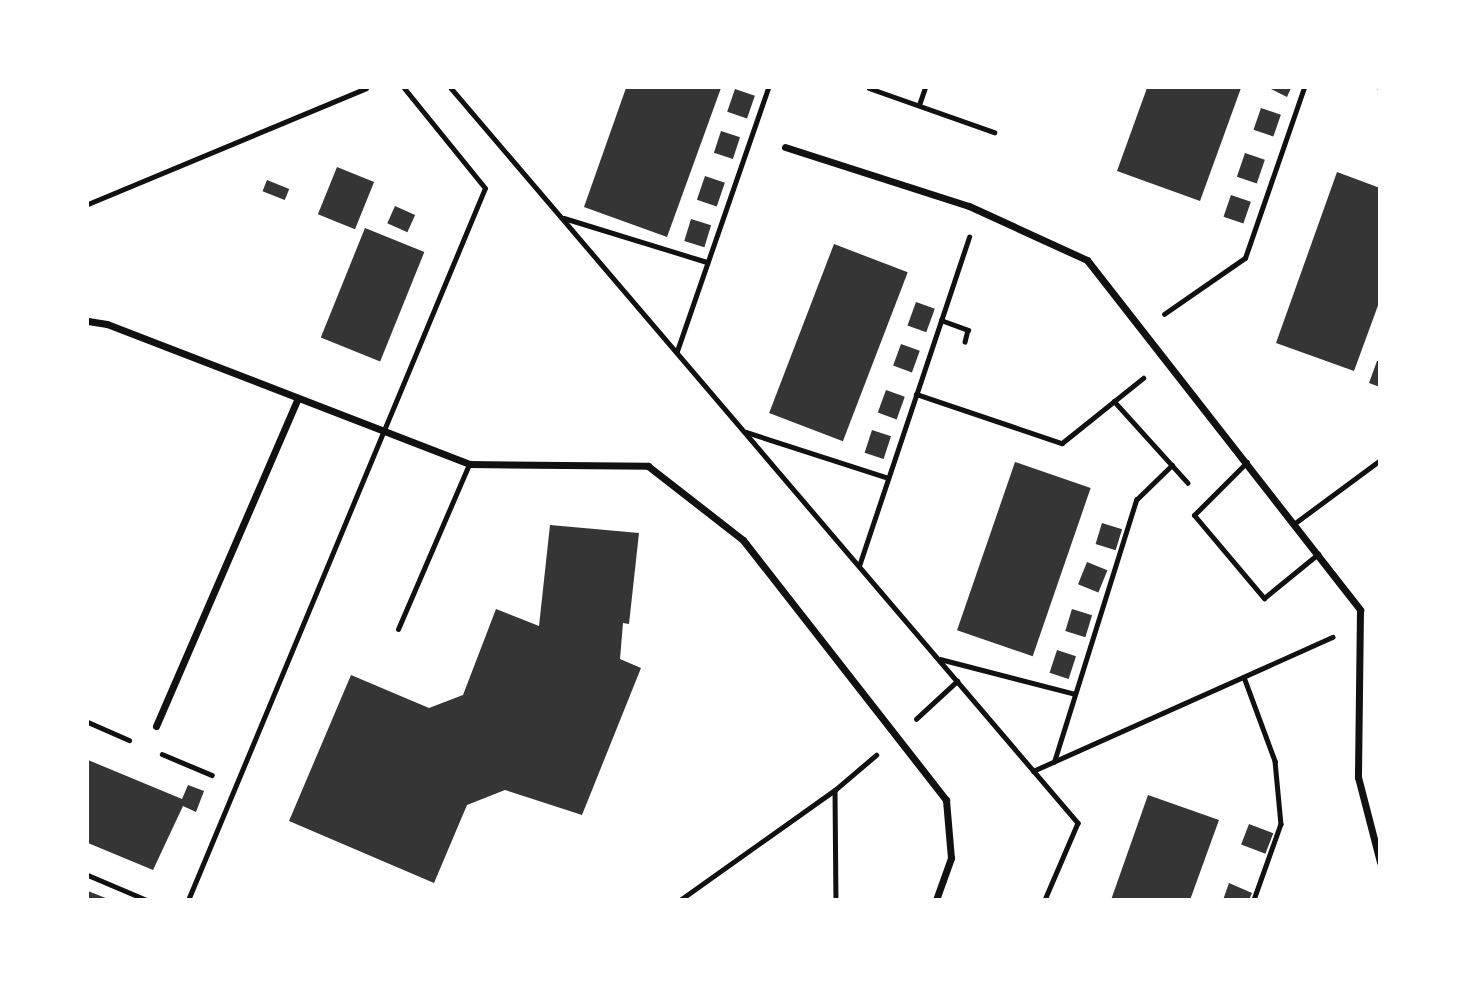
<!DOCTYPE html>
<style>
body{margin:0}
#map{position:relative;width:1467px;height:987px;overflow:hidden;background:#fff;font-family:Ubuntu,sans-serif}
div>[style]{position:absolute}
.building>*{inset:0;background:#353535;transform-origin:0 0}
.path>*{height:4.5px;margin:-2.25px;padding:0 2.25px;transform-origin:2.25px;border-radius:2.25px;background:#111}
.service>*{height:5px;margin:-2.5px;padding:0 2.5px;transform-origin:2.5px;border-radius:2.5px;background:#111}
.minor>*{height:7px;margin:-3.5px;padding:0 3.5px;transform-origin:3.5px;border-radius:3.5px;background:#111}
span{translate:-50% -50%;white-space:nowrap;text-align:center;line-height:1.15;-webkit-text-stroke:5px #fff;paint-order:stroke}
.frame{position:absolute;inset:0;border:89px solid #fff;pointer-events:none}
</style>
<div id="map">
<div class="building">
<div style="clip-path:polygon(626px 88px,721px 88px,667px 237px,584px 207px)"></div>
<div style="clip-path:polygon(1147px 88px,1241px 88px,1200px 201px,1117px 171px)"></div>
<div style="clip-path:polygon(1269px 88px,1291px 88px,1287px 97px)"></div>
<div style="left:735px;top:89px;width:21px;height:24px;rotate:19deg"></div>
<div style="left:1261px;top:108px;width:21px;height:23px;rotate:19deg"></div>
<div style="left:721px;top:131px;width:20px;height:23px;rotate:18deg"></div>
<div style="left:1245px;top:153px;width:21px;height:25px;rotate:19deg"></div>
<div style="left:337px;top:167px;width:40px;height:51px;rotate:22deg"></div>
<div style="clip-path:polygon(1337px 172px,1380px 188px,1380px 300px,1354px 371px,1276px 343px)"></div>
<div style="left:705px;top:176px;width:21px;height:25px;rotate:19deg"></div>
<div style="left:267px;top:180px;width:24px;height:12px;rotate:22deg"></div>
<div style="left:1231px;top:195px;width:21px;height:23px;rotate:19deg"></div>
<div style="left:395px;top:206px;width:22px;height:19px;rotate:24deg"></div>
<div style="left:691px;top:219px;width:21px;height:23px;rotate:17deg"></div>
<div style="left:365px;top:228px;width:64px;height:118px;rotate:22deg"></div>
<div style="left:834px;top:244px;width:79px;height:181px;rotate:21deg"></div>
<div style="left:916px;top:302px;width:20px;height:25px;rotate:20deg"></div>
<div style="left:901px;top:344px;width:20px;height:23px;rotate:20deg"></div>
<div style="clip-path:polygon(1377px 361px,1380px 361px,1380px 387px,1369px 383px)"></div>
<div style="left:886px;top:390px;width:20px;height:24px;rotate:20deg"></div>
<div style="left:872px;top:430px;width:20px;height:24px;rotate:18deg"></div>
<div style="left:1015px;top:462px;width:80px;height:178px;rotate:19deg"></div>
<div style="left:1102px;top:523px;width:21px;height:22px;rotate:17deg"></div>
<div style="clip-path:polygon(550px 525px,639px 533px,629px 624px,623px 623px,620px 659px,641px 668px,582px 815px,505px 790px,467px 805px,434px 883px,289px 821px,351px 675px,429px 708px,463px 695px,496px 609px,539px 626px)"></div>
<div style="left:1087px;top:562px;width:22px;height:24px;rotate:22deg"></div>
<div style="left:1072px;top:609px;width:21px;height:23px;rotate:17deg"></div>
<div style="left:1057px;top:650px;width:20px;height:24px;rotate:18deg"></div>
<div style="clip-path:polygon(88px 760px,182px 799px,188px 785px,204px 791px,196px 812px,183px 806px,153px 870px,88px 843px)"></div>
<div style="clip-path:polygon(1148px 795px,1219px 820px,1190px 900px,1111px 900px)"></div>
<div style="left:1249px;top:824px;width:26px;height:22px;rotate:21deg"></div>
<div style="clip-path:polygon(1229px 883px,1252px 893px,1249px 900px,1223px 900px)"></div>
<div style="clip-path:polygon(88px 891px,108px 899px,108px 900px,88px 900px)"></div>
</div>
<div class="path">
<div style="left:451px;top:88px;width:966px;rotate:49.53deg"></div>
<div style="left:1078px;top:823px;width:84px;rotate:113.2deg"></div>
<div style="left:869px;top:88px;width:133px;rotate:19.4deg"></div>
<div style="left:1379px;top:88px;width:1px"></div>
<div style="left:919px;top:105px;width:18px;rotate:-71deg"></div>
<div style="left:88px;top:204px;width:301px;rotate:-22.6deg"></div>
<div style="left:564px;top:218px;width:150px;rotate:17.1deg"></div>
<div style="left:1164px;top:314px;width:98px;rotate:-34.7deg"></div>
<div style="left:1245px;top:258px;width:180px;rotate:-70.9deg"></div>
<div style="left:941px;top:320px;width:29px;rotate:20deg"></div>
<div style="left:968px;top:330px;width:12px;rotate:104deg"></div>
<div style="left:677px;top:351px;width:278px;rotate:-70.9deg"></div>
<div style="left:916px;top:394px;width:154px;rotate:18.6deg"></div>
<div style="left:1062px;top:443px;width:104px;rotate:-38.7deg"></div>
<div style="left:1114px;top:401px;width:110px;rotate:47.9deg"></div>
<div style="left:746px;top:432px;width:149px;rotate:17.9deg"></div>
<div style="left:859px;top:566px;width:347px;rotate:-71.5deg"></div>
<div style="left:940px;top:659px;width:139px;rotate:14.5deg"></div>
<div style="left:1244px;top:677px;width:90px;rotate:69.7deg"></div>
<div style="left:1275px;top:761px;width:63px;rotate:84.6deg"></div>
<div style="left:1281px;top:824px;width:81px;rotate:109.6deg"></div>
<div style="left:916px;top:719px;width:56px;rotate:-42.8deg"></div>
<div style="left:88px;top:722px;width:45px;rotate:23.7deg"></div>
<div style="left:162px;top:754px;width:54px;rotate:22.8deg"></div>
<div style="left:1054px;top:762px;width:275px;rotate:-72.6deg"></div>
<div style="left:1136px;top:500px;width:50px;rotate:-44.2deg"></div>
<div style="left:1033px;top:771px;width:328px;rotate:-24.1deg"></div>
<div style="left:835px;top:791px;width:109px;rotate:89.5deg"></div>
<div style="left:88px;top:875px;width:64px;rotate:23deg"></div>
<div style="left:680px;top:900px;width:190px;rotate:-35.4deg"></div>
<div style="left:835px;top:790px;width:54px;rotate:-40.5deg"></div>
</div>
<div class="service">
<div style="left:1247px;top:462px;width:75px;rotate:135deg"></div>
<div style="left:1194px;top:515px;width:109px;rotate:49.9deg"></div>
<div style="left:1264px;top:598px;width:70px;rotate:-39.2deg"></div>
<div style="left:1295px;top:523px;width:106px;rotate:-36.5deg"></div>
<div style="left:398px;top:629px;width:180px;rotate:-66.7deg"></div>
<div style="left:188px;top:900px;width:771px;rotate:-67.36deg"></div>
<div style="left:485px;top:188px;width:129px;rotate:-129deg"></div>
</div>
<div class="minor">
<div style="left:785px;top:147px;width:193px;rotate:17.8deg"></div>
<div style="left:969px;top:206px;width:130px;rotate:24.6deg"></div>
<div style="left:1087px;top:260px;width:444px;rotate:52deg"></div>
<div style="left:1360px;top:610px;width:167px;rotate:90.7deg"></div>
<div style="left:1358px;top:777px;width:88px;rotate:75.5deg"></div>
<div style="left:88px;top:321px;width:19px;rotate:9deg"></div>
<div style="left:107px;top:324px;width:388px;rotate:21.1deg"></div>
<div style="left:469px;top:464px;width:179px;rotate:0.6deg"></div>
<div style="left:648px;top:466px;width:120px;rotate:37.9deg"></div>
<div style="left:743px;top:540px;width:330px;rotate:52deg"></div>
<div style="left:946px;top:800px;width:58px;rotate:85.1deg"></div>
<div style="left:951px;top:858px;width:45px;rotate:109.7deg"></div>
<div style="left:156px;top:726px;width:357px;rotate:-66.6deg"></div>
</div>
<div class="frame"></div>
</div>
